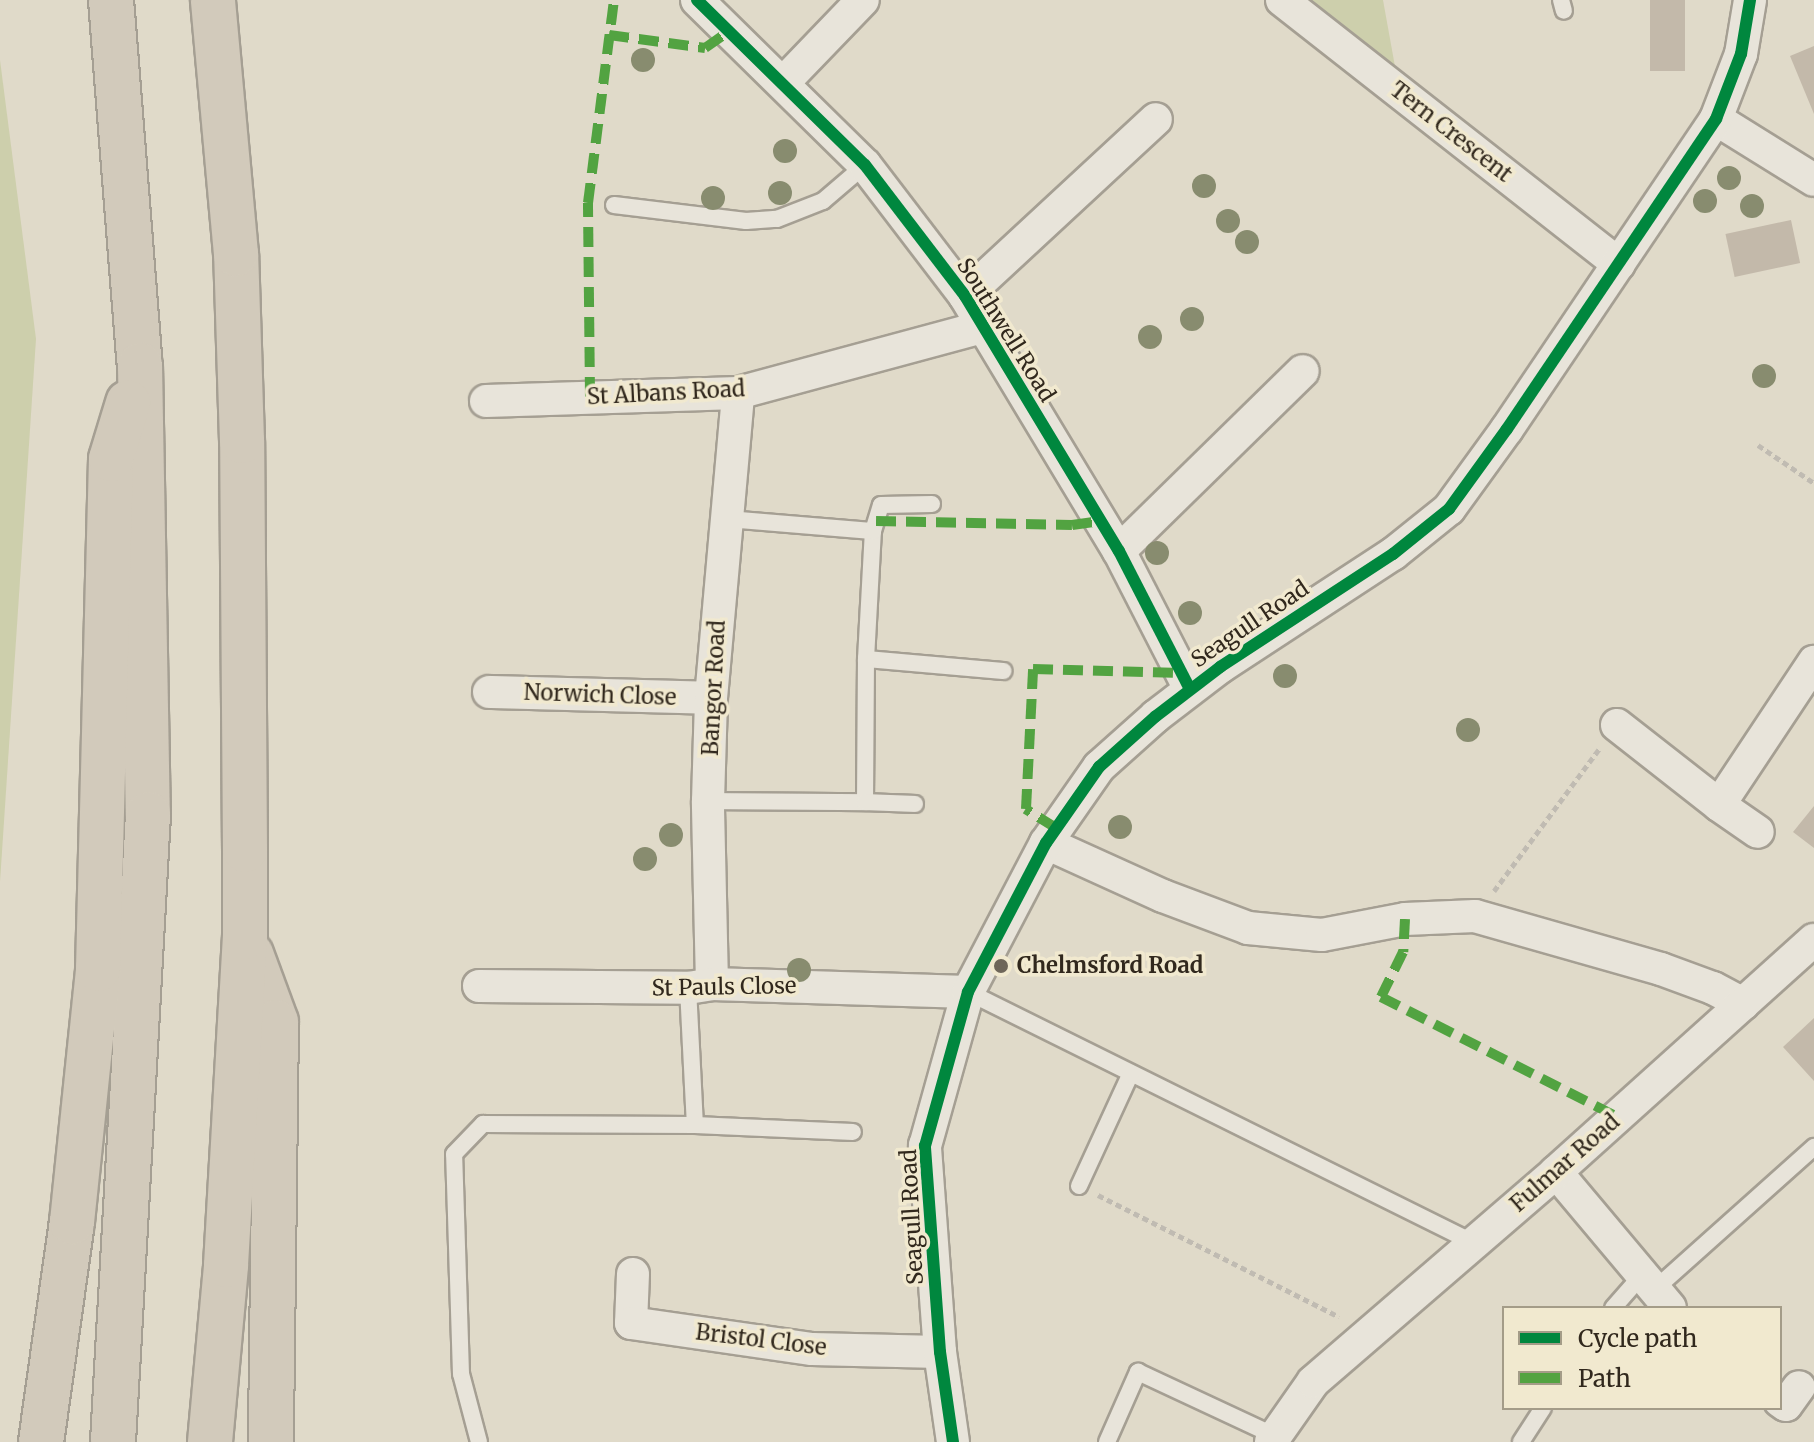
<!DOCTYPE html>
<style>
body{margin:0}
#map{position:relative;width:1814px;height:1442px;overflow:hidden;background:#e0dac9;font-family:Merriweather,serif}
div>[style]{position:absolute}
.green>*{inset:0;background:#cdcfac}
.building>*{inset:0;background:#c3b9aa;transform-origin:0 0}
.path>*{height:5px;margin-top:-2.5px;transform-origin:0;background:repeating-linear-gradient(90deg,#c0bbb2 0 6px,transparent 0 10px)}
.roads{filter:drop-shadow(2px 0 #a59f93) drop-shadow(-2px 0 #a59f93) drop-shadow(0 2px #a59f93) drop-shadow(0 -2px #a59f93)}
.lane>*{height:16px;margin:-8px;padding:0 8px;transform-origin:8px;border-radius:8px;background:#e8e4da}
.street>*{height:32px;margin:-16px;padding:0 16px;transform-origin:16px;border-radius:16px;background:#e8e4da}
.highway>*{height:44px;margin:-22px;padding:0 22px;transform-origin:22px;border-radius:22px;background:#d2cabb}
.quiet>*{height:10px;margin-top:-5px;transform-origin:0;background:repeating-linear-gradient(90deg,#52a341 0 20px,transparent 0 30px)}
.cycleway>*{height:12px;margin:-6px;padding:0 6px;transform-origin:6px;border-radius:6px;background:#00873e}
.trees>*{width:24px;height:24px;margin:-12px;border-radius:50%;background:#888c6f}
.dots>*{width:22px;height:22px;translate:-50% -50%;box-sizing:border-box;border:4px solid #f1e9cf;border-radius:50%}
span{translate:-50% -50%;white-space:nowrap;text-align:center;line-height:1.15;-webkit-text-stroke:7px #f1e9cf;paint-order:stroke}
.street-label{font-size:22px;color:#31281d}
.poi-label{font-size:22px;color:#31281d;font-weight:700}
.left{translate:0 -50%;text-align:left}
.legend{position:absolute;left:1502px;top:1306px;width:280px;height:104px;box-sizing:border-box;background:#f1e9cf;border:2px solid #a49c88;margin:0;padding:10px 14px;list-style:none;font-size:24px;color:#31281d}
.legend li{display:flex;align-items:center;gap:16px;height:40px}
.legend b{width:40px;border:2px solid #a49c88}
</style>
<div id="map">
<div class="green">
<div style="clip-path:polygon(1307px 0,1383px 0,1396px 72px)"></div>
<div style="clip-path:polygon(0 60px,36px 339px,0 882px)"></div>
</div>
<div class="building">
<div style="left:1650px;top:0;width:35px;height:71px"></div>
<div style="clip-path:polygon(1814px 46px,1814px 114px,1790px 56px)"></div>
<div style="left:1791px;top:220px;width:44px;height:67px;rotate:78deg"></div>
<div style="clip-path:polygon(1814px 806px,1814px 848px,1793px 832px)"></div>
<div style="clip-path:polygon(1814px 1018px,1814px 1081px,1783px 1047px)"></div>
</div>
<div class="path">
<div style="left:1758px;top:445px;width:68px;rotate:34.2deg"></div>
<div style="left:1494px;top:891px;width:178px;rotate:-53.5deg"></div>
<div style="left:1098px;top:1195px;width:270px;rotate:26.8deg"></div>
</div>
<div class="roads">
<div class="lane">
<div style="left:1561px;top:0;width:11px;rotate:75deg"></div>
<div style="left:614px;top:205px;width:133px;rotate:6.9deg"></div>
<div style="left:746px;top:221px;width:31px;rotate:-4deg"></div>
<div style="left:777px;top:219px;width:49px;rotate:-21.4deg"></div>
<div style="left:823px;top:201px;width:55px;rotate:-40.6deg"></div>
<div style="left:873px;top:531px;width:27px;rotate:-73deg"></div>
<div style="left:881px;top:505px;width:51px;rotate:-1.1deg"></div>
<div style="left:866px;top:659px;width:138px;rotate:5deg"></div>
<div style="left:708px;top:801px;width:157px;rotate:0.4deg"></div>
<div style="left:865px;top:802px;width:143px;rotate:-89.6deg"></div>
<div style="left:866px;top:659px;width:128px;rotate:-86.9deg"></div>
<div style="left:873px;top:531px;width:147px;rotate:-175.3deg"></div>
<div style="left:865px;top:802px;width:50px;rotate:2.3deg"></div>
<div style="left:688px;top:988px;width:137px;rotate:87.1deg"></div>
<div style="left:968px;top:992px;width:565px;rotate:26.38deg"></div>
<div style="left:1079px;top:1186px;width:124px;rotate:-65.3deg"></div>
<div style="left:1654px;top:1290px;width:215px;rotate:-41.8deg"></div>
<div style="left:1613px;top:1308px;width:43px;rotate:-48.8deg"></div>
<div style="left:479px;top:1442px;width:70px;rotate:-104.8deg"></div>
<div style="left:461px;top:1374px;width:220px;rotate:-91.8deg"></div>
<div style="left:454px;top:1154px;width:42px;rotate:-46deg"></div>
<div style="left:483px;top:1124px;width:212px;rotate:0.3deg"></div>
<div style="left:695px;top:1125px;width:158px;rotate:2.5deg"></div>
<div style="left:1107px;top:1442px;width:77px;rotate:-66.1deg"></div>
<div style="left:1138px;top:1372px;width:149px;rotate:25deg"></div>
<div style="left:1521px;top:1442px;width:40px;rotate:-57.1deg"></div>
</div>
<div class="street">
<div style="left:697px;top:0;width:235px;rotate:44.5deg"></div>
<div style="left:865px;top:165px;width:165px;rotate:52.6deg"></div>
<div style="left:965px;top:296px;width:298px;rotate:58.9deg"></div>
<div style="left:1119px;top:551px;width:155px;rotate:62.8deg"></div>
<div style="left:1282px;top:0;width:428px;rotate:38.1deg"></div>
<div style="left:783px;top:83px;width:115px;rotate:-46.1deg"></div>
<div style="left:1716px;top:119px;width:115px;rotate:31.9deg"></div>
<div style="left:965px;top:296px;width:260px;rotate:-42.8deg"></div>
<div style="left:486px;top:401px;width:252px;rotate:-1.8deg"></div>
<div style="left:738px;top:393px;width:253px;rotate:-15.1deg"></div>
<div style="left:1119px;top:551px;width:257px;rotate:-44.4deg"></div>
<div style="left:489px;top:692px;width:222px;rotate:1.5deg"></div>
<div style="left:1617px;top:725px;width:130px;rotate:38.1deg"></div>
<div style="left:1719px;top:805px;width:172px;rotate:-56.4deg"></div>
<div style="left:1719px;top:805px;width:47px;rotate:34.7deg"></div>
<div style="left:1046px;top:843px;width:128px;rotate:24.4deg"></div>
<div style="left:1163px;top:896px;width:91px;rotate:20.6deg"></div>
<div style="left:1248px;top:928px;width:74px;rotate:5.4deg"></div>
<div style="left:1322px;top:935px;width:85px;rotate:-10.9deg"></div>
<div style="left:1405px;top:919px;width:70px;rotate:-2.5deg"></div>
<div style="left:1475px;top:916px;width:193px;rotate:15.9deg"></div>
<div style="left:1661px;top:969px;width:55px;rotate:20.1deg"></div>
<div style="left:1713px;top:988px;width:34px;rotate:28deg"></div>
<div style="left:712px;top:984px;width:183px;rotate:-91.3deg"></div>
<div style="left:708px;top:801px;width:103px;rotate:-88.3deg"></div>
<div style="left:711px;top:698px;width:306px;rotate:-84.9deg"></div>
<div style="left:479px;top:986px;width:209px;rotate:0.5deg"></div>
<div style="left:688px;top:988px;width:24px;rotate:-9deg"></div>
<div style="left:712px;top:984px;width:256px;rotate:1.8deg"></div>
<div style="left:1556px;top:1172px;width:177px;rotate:50deg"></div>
<div style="left:633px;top:1274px;width:49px;rotate:92.3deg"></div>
<div style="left:631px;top:1323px;width:183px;rotate:8.2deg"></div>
<div style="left:812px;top:1349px;width:128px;rotate:1.3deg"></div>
<div style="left:1780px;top:1401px;width:7px;rotate:34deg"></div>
<div style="left:1786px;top:1405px;width:22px;rotate:-54deg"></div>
<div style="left:953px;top:1442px;width:91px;rotate:-98.2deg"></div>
<div style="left:940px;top:1352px;width:207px;rotate:-94.2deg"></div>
<div style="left:925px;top:1146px;width:160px;rotate:-74.4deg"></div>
<div style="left:968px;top:992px;width:168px;rotate:-62.4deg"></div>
<div style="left:1046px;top:843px;width:93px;rotate:-55.1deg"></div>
<div style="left:1099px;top:767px;width:76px;rotate:-41.8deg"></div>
<div style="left:1156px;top:716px;width:81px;rotate:-37.4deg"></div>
<div style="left:1220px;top:667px;width:207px;rotate:-33.2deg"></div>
<div style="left:1393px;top:554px;width:72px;rotate:-38.8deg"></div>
<div style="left:1449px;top:509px;width:99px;rotate:-54.1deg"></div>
<div style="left:1507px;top:429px;width:374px;rotate:-56deg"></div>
<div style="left:1716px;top:119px;width:70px;rotate:-69deg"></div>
<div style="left:1741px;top:54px;width:55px;rotate:-80.5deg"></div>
<div style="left:1271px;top:1442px;width:73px;rotate:-55deg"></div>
<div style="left:1313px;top:1382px;width:321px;rotate:-40.8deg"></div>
<div style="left:1556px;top:1172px;width:347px;rotate:-42deg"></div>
</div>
<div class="highway">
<div style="left:111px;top:0;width:366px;rotate:85.5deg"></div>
<div style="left:140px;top:365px;width:449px;rotate:89deg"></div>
<div style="left:148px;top:814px;width:629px;rotate:93.19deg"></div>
<div style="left:251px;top:954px;width:72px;rotate:69.8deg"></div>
<div style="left:276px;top:1022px;width:420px;rotate:90.7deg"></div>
<div style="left:41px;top:1442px;width:222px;rotate:-82deg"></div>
<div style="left:72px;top:1222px;width:254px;rotate:-84.1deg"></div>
<div style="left:98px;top:969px;width:510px;rotate:-88.54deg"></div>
<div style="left:111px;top:459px;width:59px;rotate:-73.1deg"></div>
<div style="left:210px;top:1442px;width:178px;rotate:-84.8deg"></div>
<div style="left:226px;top:1265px;width:329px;rotate:-86.7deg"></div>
<div style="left:245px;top:937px;width:87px;rotate:-90deg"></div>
<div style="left:245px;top:850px;width:409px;rotate:-90.4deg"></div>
<div style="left:242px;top:441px;width:187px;rotate:-91.8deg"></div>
<div style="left:236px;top:254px;width:255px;rotate:-95.2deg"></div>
</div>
</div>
<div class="quiet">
<div style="left:609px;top:35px;width:97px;rotate:7.7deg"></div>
<div style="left:705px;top:48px;width:29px;rotate:-35deg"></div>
<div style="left:590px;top:397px;width:194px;rotate:-90.6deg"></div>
<div style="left:588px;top:203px;width:205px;rotate:-82.7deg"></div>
<div style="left:876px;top:521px;width:196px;rotate:1.2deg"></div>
<div style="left:1072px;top:525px;width:29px;rotate:-8deg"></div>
<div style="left:1056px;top:828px;width:36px;rotate:-148deg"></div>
<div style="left:1026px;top:809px;width:140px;rotate:-87.1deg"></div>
<div style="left:1033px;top:669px;width:149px;rotate:1.5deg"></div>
<div style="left:1405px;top:919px;width:33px;rotate:93deg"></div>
<div style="left:1403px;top:952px;width:50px;rotate:116.1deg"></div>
<div style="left:1381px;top:997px;width:266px;rotate:26.9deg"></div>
</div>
<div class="cycleway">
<div style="left:697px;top:0;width:235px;rotate:44.5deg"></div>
<div style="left:865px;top:165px;width:165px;rotate:52.6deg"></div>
<div style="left:965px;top:296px;width:298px;rotate:58.9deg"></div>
<div style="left:1119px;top:551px;width:155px;rotate:62.8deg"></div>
<div style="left:953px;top:1442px;width:91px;rotate:-98.2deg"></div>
<div style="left:940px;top:1352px;width:207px;rotate:-94.2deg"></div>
<div style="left:925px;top:1146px;width:160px;rotate:-74.4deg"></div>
<div style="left:968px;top:992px;width:168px;rotate:-62.4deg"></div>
<div style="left:1046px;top:843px;width:93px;rotate:-55.1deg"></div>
<div style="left:1099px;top:767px;width:76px;rotate:-41.8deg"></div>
<div style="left:1156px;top:716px;width:81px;rotate:-37.4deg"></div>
<div style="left:1220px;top:667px;width:207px;rotate:-33.2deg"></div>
<div style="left:1393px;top:554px;width:72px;rotate:-38.8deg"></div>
<div style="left:1449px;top:509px;width:99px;rotate:-54.1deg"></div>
<div style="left:1507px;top:429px;width:374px;rotate:-56deg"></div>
<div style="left:1716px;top:119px;width:70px;rotate:-69deg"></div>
<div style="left:1741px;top:54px;width:55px;rotate:-80.5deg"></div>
</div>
<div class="trees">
<div style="left:643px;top:60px"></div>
<div style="left:785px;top:151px"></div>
<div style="left:1729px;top:178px"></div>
<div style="left:1204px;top:186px"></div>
<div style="left:780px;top:193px"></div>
<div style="left:713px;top:198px"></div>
<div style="left:1705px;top:201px"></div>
<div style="left:1752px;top:206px"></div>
<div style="left:1228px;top:221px"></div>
<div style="left:1247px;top:242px"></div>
<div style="left:1192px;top:319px"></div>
<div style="left:1150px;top:337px"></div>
<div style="left:1764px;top:376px"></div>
<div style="left:1157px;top:553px"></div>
<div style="left:1190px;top:613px"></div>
<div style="left:1285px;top:676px"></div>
<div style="left:1468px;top:730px"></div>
<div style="left:1120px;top:827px"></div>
<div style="left:671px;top:835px"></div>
<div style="left:645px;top:859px"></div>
<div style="left:799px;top:970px"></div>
</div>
<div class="dots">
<div style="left:1001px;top:966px;background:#6e6659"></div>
</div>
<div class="street-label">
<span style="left:1451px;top:132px;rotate:38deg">Tern Crescent</span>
<span style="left:1006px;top:330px;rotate:58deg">Southwell Road</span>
<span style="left:666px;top:393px;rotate:-3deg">St Albans Road</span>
<span style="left:1250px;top:624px;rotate:-34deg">Seagull Road</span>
<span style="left:714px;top:688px;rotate:-87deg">Bangor Road</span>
<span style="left:600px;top:695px;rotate:2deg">Norwich Close</span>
<span style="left:724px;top:987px;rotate:-1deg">St Pauls Close</span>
<span style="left:1565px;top:1163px;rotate:-41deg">Fulmar Road</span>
<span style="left:912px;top:1217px;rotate:-93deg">Seagull Road</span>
<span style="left:761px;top:1340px;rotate:7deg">Bristol Close</span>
</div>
<div class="poi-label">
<span class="left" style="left:1017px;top:966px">Chelmsford Road</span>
</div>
<ul class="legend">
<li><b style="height:10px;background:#00873e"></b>Cycle path</li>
<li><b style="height:10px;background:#52a341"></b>Path</li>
</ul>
</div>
